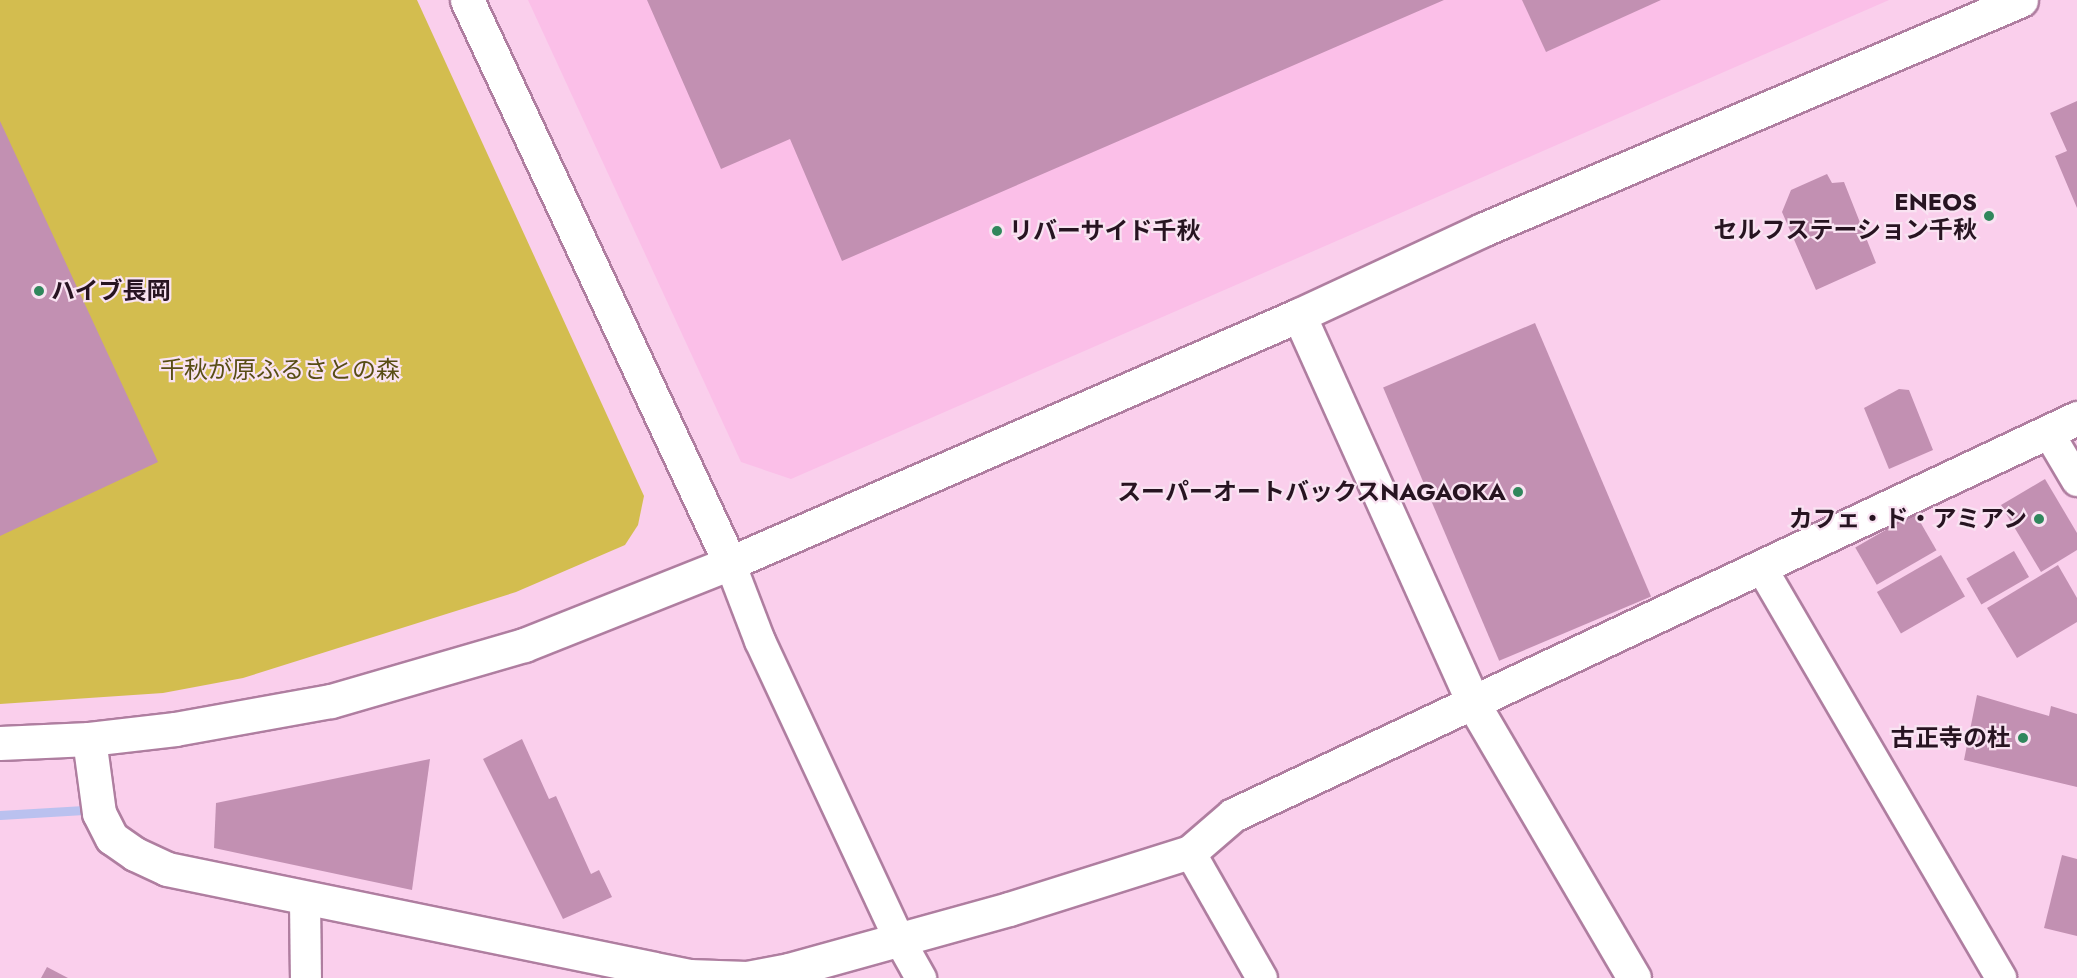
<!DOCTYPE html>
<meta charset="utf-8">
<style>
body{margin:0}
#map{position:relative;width:2077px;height:978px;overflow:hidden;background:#facfec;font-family:Jost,"Noto Sans JP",sans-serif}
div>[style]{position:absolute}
.built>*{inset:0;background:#fbbfe8}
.green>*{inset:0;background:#d3bd4f}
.stream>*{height:9px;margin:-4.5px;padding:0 4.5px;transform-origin:4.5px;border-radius:4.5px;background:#bac1ef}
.building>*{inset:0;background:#c290b2;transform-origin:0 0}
.roads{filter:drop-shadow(2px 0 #af7ea0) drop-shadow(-2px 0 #af7ea0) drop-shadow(0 2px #af7ea0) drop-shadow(0 -2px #af7ea0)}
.minor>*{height:30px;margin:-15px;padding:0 15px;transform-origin:15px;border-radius:15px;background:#fff}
.tertiary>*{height:33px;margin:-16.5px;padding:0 16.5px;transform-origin:16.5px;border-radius:16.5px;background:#fff}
.dots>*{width:16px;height:16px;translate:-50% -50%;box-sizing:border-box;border:3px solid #f9e3f2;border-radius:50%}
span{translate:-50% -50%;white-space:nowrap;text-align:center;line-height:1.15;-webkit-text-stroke:4.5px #f9e3f2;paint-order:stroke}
.poi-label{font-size:24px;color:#271421;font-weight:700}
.right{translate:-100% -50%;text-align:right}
.left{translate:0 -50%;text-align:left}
.park-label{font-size:24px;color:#584d14}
</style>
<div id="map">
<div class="built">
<div style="clip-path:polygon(528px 0,1889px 0,791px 479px,741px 462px)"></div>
</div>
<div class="green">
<div style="clip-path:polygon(0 0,417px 0,644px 496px,638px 525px,625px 545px,516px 592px,243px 678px,163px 693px,0 704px)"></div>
</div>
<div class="stream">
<div style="left:0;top:815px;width:84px;rotate:-3.4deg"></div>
</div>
<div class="building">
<div style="clip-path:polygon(647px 0,1444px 0,842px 261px,790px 139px,721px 169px)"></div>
<div style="clip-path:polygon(1522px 0,1661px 0,1546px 52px)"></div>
<div style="clip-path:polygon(2077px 101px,2077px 208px,2055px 156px,2067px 151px,2050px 113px)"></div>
<div style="clip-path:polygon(0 121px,158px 462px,0 536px)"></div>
<div style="clip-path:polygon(1827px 174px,1832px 183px,1844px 182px,1876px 263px,1816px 290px,1782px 212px,1791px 190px)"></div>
<div style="left:1535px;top:323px;width:297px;height:165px;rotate:67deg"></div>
<div style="clip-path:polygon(1899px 389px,1909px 390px,1933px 450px,1889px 469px,1864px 408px)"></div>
<div style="clip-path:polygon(2045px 479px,2077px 533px,2077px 550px,2041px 572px,2001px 505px)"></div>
<div style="left:1915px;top:513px;width:43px;height:69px;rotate:60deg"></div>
<div style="left:2014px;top:551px;width:30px;height:55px;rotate:60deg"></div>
<div style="left:1941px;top:555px;width:48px;height:74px;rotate:60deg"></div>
<div style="clip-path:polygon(2058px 565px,2077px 598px,2077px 622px,2017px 658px,1987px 608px)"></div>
<div style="clip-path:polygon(1977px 695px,2049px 716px,2051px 706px,2077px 714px,2077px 787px,1964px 760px)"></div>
<div style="clip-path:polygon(522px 739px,549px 799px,556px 796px,591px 874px,599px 870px,612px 897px,563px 919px,483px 759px)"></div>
<div style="clip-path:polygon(430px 759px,412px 890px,214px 848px,216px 803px)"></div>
<div style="clip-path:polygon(2062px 855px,2077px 859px,2077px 936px,2044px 928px)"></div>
<div style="clip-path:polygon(47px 967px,68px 978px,41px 978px)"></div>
</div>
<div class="roads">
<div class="minor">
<div style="left:2048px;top:432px;width:57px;rotate:59.4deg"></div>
<div style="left:730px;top:563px;width:84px;rotate:69deg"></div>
<div style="left:760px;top:641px;width:329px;rotate:65deg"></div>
<div style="left:899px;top:939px;width:45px;rotate:60.6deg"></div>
<div style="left:1761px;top:567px;width:476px;rotate:59.7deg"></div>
<div style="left:1190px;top:852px;width:145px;rotate:60.3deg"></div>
<div style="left:305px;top:900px;width:78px;rotate:89.3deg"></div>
</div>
<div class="tertiary">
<div style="left:467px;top:0;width:621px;rotate:64.96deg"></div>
<div style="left:1299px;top:315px;width:427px;rotate:65.8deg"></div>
<div style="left:1474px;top:705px;width:316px;rotate:59.6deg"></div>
<div style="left:89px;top:739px;width:75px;rotate:82.3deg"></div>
<div style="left:99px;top:813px;width:28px;rotate:63deg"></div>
<div style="left:112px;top:838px;width:28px;rotate:35deg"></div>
<div style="left:135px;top:854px;width:35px;rotate:25deg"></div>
<div style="left:167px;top:869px;width:533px;rotate:11.58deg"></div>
<div style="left:689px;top:976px;width:58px;rotate:2deg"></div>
<div style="left:747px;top:978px;width:43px;rotate:-10.8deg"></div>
<div style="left:789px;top:970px;width:228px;rotate:-15.5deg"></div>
<div style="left:1009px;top:909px;width:190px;rotate:-17.5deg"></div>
<div style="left:1190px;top:852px;width:57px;rotate:-40.7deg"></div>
<div style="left:1233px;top:815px;width:933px;rotate:-25.19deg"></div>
<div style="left:0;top:743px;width:89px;rotate:-2.6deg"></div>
<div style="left:89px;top:739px;width:87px;rotate:-6.6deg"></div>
<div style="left:175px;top:729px;width:158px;rotate:-10.2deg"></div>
<div style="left:331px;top:701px;width:201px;rotate:-16.2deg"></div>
<div style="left:524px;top:645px;width:222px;rotate:-21.7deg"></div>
<div style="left:730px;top:563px;width:621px;rotate:-23.55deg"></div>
<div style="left:1299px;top:315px;width:202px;rotate:-24.9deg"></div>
<div style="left:1482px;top:230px;width:586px;rotate:-23.11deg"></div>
</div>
</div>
<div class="dots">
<div style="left:1989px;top:216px;background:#30875c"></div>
<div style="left:997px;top:231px;background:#30875c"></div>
<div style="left:39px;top:291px;background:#30875c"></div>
<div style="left:1518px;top:492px;background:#30875c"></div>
<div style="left:2039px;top:519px;background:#30875c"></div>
<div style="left:2023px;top:738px;background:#30875c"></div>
</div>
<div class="poi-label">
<span class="right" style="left:1977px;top:216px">ENEOS<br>セルフステーション千秋</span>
<span class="left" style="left:1009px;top:231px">リバーサイド千秋</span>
<span class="left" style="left:51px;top:291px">ハイブ長岡</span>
<span class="right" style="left:1506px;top:492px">スーパーオートバックスNAGAOKA</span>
<span class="right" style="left:2027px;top:519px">カフェ・ド・アミアン</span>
<span class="right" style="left:2011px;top:738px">古正寺の杜</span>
</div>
<div class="park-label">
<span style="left:280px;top:370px">千秋が原ふるさとの森</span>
</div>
</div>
